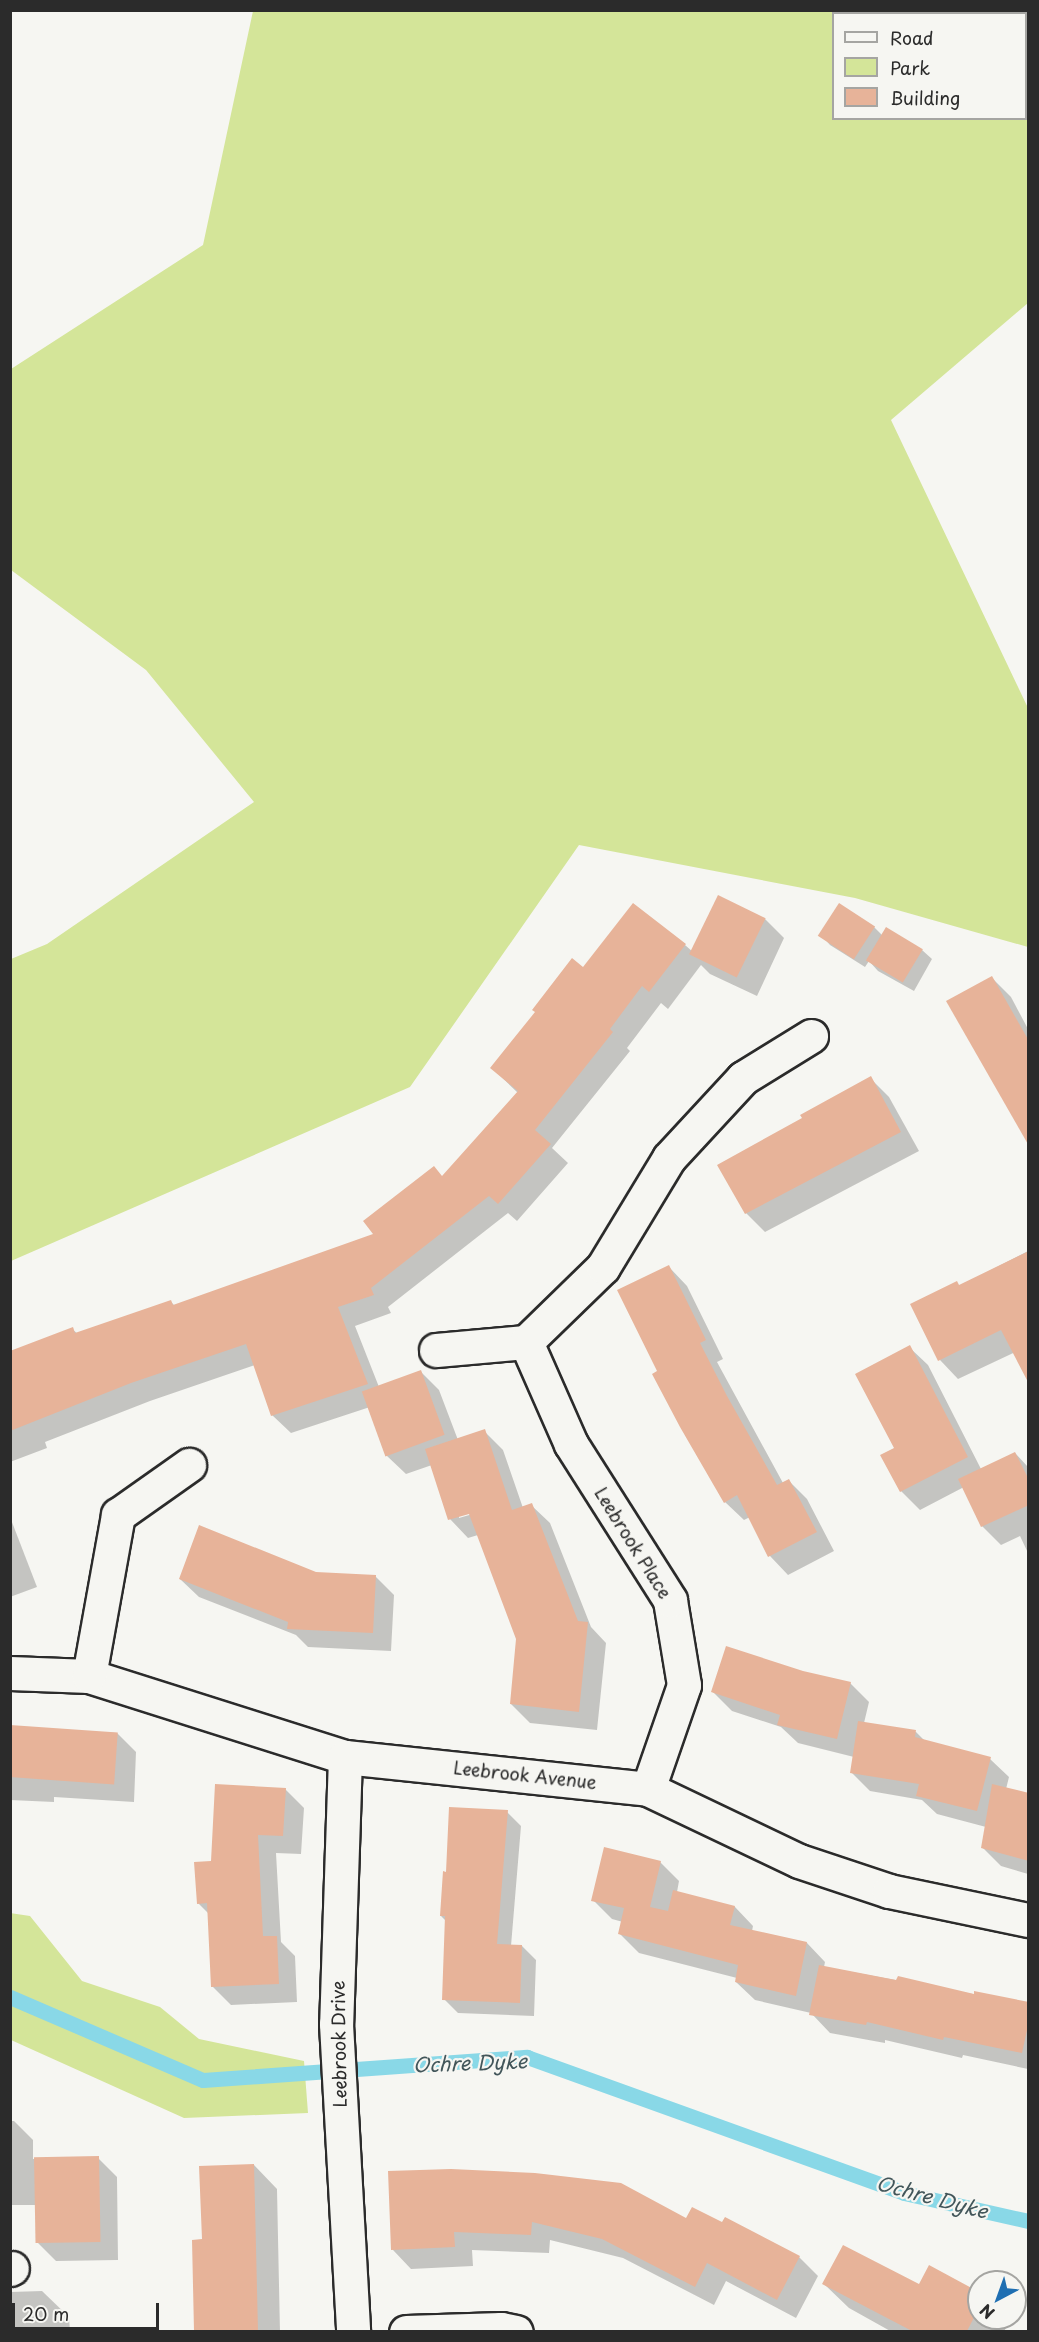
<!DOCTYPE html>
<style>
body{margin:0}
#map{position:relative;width:1039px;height:2342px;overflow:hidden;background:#f6f6f2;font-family:"Playpen Sans",sans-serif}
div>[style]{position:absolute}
.green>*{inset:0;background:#d4e599}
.shadow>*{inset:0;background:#0003}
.stream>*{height:15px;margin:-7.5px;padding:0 7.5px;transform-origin:7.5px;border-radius:7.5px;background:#89d8e7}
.building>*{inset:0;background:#e7b399;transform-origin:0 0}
.roads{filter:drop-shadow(2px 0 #2b2b2b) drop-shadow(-2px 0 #2b2b2b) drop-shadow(0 2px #2b2b2b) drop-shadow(0 -2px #2b2b2b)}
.minor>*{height:33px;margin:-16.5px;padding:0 16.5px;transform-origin:16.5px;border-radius:16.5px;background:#f6f6f2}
span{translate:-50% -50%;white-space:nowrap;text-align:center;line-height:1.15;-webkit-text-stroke:4.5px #f6f6f2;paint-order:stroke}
.street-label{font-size:18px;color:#2b2b2b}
.water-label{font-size:20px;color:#42565a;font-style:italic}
.frame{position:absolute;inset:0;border:12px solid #2b2b2b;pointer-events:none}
.legend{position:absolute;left:832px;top:12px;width:195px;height:108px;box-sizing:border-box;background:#f6f6f2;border:2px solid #a5a5a2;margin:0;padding:8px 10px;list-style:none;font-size:18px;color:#2b2b2b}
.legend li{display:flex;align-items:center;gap:12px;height:30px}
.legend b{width:30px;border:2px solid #a5a5a2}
.north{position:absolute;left:967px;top:2270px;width:60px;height:60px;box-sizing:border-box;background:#f6f6f2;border:2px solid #a5a5a2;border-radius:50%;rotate:221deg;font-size:16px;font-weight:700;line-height:24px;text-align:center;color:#2b2b2b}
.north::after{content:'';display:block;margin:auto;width:21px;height:27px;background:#1f6fb2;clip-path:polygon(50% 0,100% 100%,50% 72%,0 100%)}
.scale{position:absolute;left:12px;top:2303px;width:147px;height:27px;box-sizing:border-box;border:3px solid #2b2b2b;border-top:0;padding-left:8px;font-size:18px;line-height:21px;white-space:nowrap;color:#2b2b2b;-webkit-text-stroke:4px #f6f6f2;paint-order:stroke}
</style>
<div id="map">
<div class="green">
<div style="clip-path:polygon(evenodd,253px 11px,1028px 11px,1028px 303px,891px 420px,1028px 708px,1028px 947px,855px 898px,579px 845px,410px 1087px,11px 1261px,11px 959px,47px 944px,254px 802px,146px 670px,11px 570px,11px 369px,203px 245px,253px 11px,834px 14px,1026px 14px,1026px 118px,834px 118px,834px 14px)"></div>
<div style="clip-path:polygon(10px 1913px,30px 1916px,82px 1981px,160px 2007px,199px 2039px,304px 2061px,308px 2113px,184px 2118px,11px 2040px)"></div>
</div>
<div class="shadow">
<div style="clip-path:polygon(evenodd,765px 919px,784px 938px,757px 996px,710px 974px,701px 965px,668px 1009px,661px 1003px,627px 1048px,630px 1051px,552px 1148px,568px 1163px,517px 1221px,508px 1213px,388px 1307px,391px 1313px,355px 1326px,379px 1387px,420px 1371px,439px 1390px,458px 1440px,484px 1431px,503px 1450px,523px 1508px,531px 1505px,550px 1523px,591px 1627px,606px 1643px,597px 1730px,530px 1723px,511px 1704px,518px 1639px,478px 1535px,468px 1538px,450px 1519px,432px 1465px,406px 1474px,387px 1456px,370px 1407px,291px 1433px,272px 1415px,255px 1365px,150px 1401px,45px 1442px,47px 1448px,10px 1462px,10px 1373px,72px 1329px,78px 1334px,171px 1302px,175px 1306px,376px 1235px,443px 1177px,518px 1093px,492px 1068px,584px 969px,685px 945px,693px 952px,765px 919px,476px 1513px,459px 1518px,459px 1515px,476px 1513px)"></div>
<div style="clip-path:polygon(874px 927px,883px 936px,922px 950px,932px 959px,914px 991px,878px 971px,869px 961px,865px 967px,830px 945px,821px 935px)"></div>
<div style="clip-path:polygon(992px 978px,1011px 997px,1028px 1029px,1028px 1139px)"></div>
<div style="clip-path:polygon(870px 1078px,889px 1097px,919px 1151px,765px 1232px,746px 1213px,804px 1119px)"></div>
<div style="clip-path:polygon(1028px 1251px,1028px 1346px,958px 1379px,940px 1360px,960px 1286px)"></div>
<div style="clip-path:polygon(669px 1267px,687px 1286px,723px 1359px,717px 1362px,783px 1483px,789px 1481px,807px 1499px,834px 1551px,788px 1575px,770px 1556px,750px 1517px,744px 1520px,725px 1502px,659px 1372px)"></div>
<div style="clip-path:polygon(909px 1347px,928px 1365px,981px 1469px,1015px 1453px,1028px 1467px,1028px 1553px,1020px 1536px,1001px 1545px,982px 1526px,964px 1487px,920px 1510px,901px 1491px,896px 1448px)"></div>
<div style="clip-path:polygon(10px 1517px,37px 1587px,10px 1597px)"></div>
<div style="clip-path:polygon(316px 1574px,375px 1576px,394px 1595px,391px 1651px,308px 1647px,296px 1635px,199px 1597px,180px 1579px)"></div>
<div style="clip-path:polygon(802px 1672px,850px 1683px,869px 1702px,864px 1723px,916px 1732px,926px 1742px,990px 1759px,1009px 1777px,1006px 1789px,1028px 1794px,1028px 1874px,1001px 1866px,982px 1847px,986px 1827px,937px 1814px,922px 1800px,870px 1791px,851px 1772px,854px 1757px,798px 1743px,781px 1727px,732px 1711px,713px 1692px)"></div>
<div style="clip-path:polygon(10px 1727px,117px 1733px,136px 1752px,134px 1802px,54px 1797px,54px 1802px,10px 1800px)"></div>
<div style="clip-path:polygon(285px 1789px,304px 1808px,301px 1854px,276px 1853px,281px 1942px,295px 1956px,297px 2002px,231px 2005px,212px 1986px,209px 1914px,198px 1903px,212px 1862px)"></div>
<div style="clip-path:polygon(507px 1812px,521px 1826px,511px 1946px,522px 1946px,536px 1960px,534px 2016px,458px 2013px,444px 1999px,446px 1921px,441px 1916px,447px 1873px)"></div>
<div style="clip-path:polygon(660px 1862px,679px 1881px,677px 1892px,735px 1907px,753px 1926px,752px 1931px,807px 1943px,825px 1962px,824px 1967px,1028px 2004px,1028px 2069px,963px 2055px,962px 2058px,885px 2040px,885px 2043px,830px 2033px,811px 2013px,755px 2000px,736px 1982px,737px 1978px,639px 1953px,620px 1934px,623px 1922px,612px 1919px,593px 1900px)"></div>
<div style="clip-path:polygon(10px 2121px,14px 2121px,33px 2140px,33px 2159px,98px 2158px,117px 2177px,118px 2260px,56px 2261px,37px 2242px,36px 2205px,10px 2205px)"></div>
<div style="clip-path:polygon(254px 2165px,277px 2189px,280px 2332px,196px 2332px,194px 2241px,204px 2241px)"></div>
<div style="clip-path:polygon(390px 2173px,686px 2220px,799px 2257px,818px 2276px,796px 2318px,726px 2281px,714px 2305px,623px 2258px,550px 2240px,549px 2253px,472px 2250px,473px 2266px,411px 2269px,393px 2250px)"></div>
<div style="clip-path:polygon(824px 2284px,919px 2286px,979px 2294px,979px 2318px,1006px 2318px,1009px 2321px,1004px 2332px,892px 2332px,849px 2308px)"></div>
<div style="clip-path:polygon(42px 2291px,69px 2317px,70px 2332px,10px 2332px,10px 2292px)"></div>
</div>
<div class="stream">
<div style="left:10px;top:1997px;width:210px;rotate:23.3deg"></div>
<div style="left:203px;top:2080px;width:325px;rotate:-4.1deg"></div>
<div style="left:527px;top:2057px;width:401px;rotate:19.8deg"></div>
<div style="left:904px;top:2193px;width:127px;rotate:12.7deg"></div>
</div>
<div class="building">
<div style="left:718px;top:895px;width:53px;height:66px;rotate:26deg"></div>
<div style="clip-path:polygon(633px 903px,686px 944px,649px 992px,642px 986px,610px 1029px,613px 1032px,535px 1130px,551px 1144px,498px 1204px,489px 1196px,371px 1288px,374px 1295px,338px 1307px,368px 1384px,271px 1416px,246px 1344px,131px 1383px,10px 1431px,10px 1351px,73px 1327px,75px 1333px,171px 1300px,173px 1305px,373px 1234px,363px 1221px,434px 1166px,442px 1176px,518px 1091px,490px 1068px,535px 1012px,532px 1010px,572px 958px,583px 967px)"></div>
<div style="left:839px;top:903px;width:43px;height:39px;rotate:33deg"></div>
<div style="left:886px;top:927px;width:43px;height:39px;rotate:31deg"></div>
<div style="clip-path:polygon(992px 976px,1029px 1041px,1029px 1146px,946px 1001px)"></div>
<div style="clip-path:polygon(871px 1076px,901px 1132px,745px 1214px,717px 1165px,802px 1118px,800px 1115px)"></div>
<div style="clip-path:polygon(1029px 1251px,1029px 1384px,1001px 1330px,938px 1361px,910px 1304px,957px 1281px,959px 1285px)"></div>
<div style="clip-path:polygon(669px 1265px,706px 1340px,700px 1343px,727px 1396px,777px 1485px,789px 1479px,817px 1532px,768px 1557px,737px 1495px,724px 1503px,680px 1427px,652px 1374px,657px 1371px,617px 1290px)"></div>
<div style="clip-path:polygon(910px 1345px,968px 1457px,900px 1492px,880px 1455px,894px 1448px,855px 1374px)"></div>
<div style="left:421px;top:1370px;width:69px;height:63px;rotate:70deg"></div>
<div style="clip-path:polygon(485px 1429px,512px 1510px,532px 1503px,578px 1621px,588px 1622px,579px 1712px,510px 1704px,516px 1639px,469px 1514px,448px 1520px,425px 1449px)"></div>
<div style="clip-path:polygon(1015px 1452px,1029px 1480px,1029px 1505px,981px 1527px,958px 1479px)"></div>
<div style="clip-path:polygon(199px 1525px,316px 1572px,376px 1575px,373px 1633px,287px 1629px,288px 1622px,179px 1579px)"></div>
<div style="clip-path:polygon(726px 1646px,803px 1671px,851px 1682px,837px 1739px,777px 1725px,780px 1715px,711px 1692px)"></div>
<div style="clip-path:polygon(858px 1721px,916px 1730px,915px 1737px,991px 1757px,977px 1811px,916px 1796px,919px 1784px,850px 1773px)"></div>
<div style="left:10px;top:1725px;width:108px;height:52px;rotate:4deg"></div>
<div style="clip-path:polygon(215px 1784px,286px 1788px,283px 1836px,258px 1835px,263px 1936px,277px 1936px,279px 1984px,211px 1987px,207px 1903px,197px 1904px,194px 1862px,211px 1861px)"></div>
<div style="clip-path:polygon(992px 1784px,1029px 1793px,1029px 1861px,981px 1848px)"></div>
<div style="clip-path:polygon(449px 1807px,508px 1810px,497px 1944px,522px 1945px,520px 2003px,442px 2000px,445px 1916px,440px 1916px,443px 1871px,446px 1872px)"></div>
<div style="clip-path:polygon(604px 1847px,661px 1861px,650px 1907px,668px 1911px,673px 1890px,735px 1906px,730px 1925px,807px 1942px,796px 1996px,735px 1982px,738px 1965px,618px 1934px,624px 1908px,591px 1901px)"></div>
<div style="clip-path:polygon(819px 1965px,896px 1980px,898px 1976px,974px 1994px,974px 1991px,1029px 2002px,1029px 2021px,1022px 2053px,944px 2037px,943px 2040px,867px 2022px,866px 2025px,809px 2015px)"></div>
<div style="left:99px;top:2156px;width:86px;height:65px;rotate:89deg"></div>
<div style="clip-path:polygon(254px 2164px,258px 2331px,194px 2331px,192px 2240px,202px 2239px,199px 2166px)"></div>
<div style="clip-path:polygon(451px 2169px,535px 2173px,621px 2183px,686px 2218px,692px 2207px,722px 2222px,725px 2217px,800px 2256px,777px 2300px,707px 2263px,695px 2287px,602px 2239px,532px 2222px,531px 2235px,454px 2232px,455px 2247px,391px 2250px,388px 2171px)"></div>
<div style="clip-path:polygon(843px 2245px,919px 2284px,929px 2265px,979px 2292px,979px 2308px,967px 2331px,912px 2331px,822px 2284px)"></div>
</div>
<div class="roads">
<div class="minor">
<div style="left:436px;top:1350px;width:90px;rotate:-5.1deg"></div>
<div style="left:10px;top:1673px;width:79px;rotate:2.2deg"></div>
<div style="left:89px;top:1676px;width:269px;rotate:17.6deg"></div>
<div style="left:345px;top:1757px;width:305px;rotate:6deg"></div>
<div style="left:648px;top:1789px;width:167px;rotate:25.5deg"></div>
<div style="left:799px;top:1861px;width:95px;rotate:18.4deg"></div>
<div style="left:889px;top:1891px;width:142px;rotate:11.8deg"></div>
<div style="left:89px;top:1676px;width:164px;rotate:-79.8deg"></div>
<div style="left:118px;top:1515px;width:87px;rotate:-35.2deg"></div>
<div style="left:345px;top:1757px;width:267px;rotate:91.9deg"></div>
<div style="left:336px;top:2024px;width:308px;rotate:86.8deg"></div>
<div style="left:648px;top:1789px;width:110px;rotate:-70.9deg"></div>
<div style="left:684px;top:1685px;width:86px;rotate:-99.4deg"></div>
<div style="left:670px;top:1600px;width:185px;rotate:-122.4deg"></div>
<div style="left:571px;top:1444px;width:111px;rotate:-113.8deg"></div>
<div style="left:526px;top:1342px;width:107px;rotate:-44.2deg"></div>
<div style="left:603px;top:1267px;width:127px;rotate:-58.8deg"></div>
<div style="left:669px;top:1158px;width:109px;rotate:-47.2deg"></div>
<div style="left:743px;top:1078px;width:80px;rotate:-31.7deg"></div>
<div style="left:10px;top:2269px;width:2px;rotate:-27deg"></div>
<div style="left:406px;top:2332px;width:95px;rotate:-1.8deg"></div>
<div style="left:501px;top:2329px;width:15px;rotate:11deg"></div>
</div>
</div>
<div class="street-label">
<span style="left:633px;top:1543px;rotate:58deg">Leebrook Place</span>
<span style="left:525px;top:1775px;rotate:6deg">Leebrook Avenue</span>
<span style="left:339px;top:2044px;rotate:-91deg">Leebrook Drive</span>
</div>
<div class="water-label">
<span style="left:470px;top:2063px;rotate:-2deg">Ochre Dyke</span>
<span style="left:932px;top:2197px;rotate:15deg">Ochre Dyke</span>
</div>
<div class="frame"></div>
<ul class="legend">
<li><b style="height:8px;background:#f6f6f2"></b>Road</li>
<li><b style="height:16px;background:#d4e599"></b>Park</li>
<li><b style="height:16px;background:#e7b399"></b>Building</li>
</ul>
<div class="north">N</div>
<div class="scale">20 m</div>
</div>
